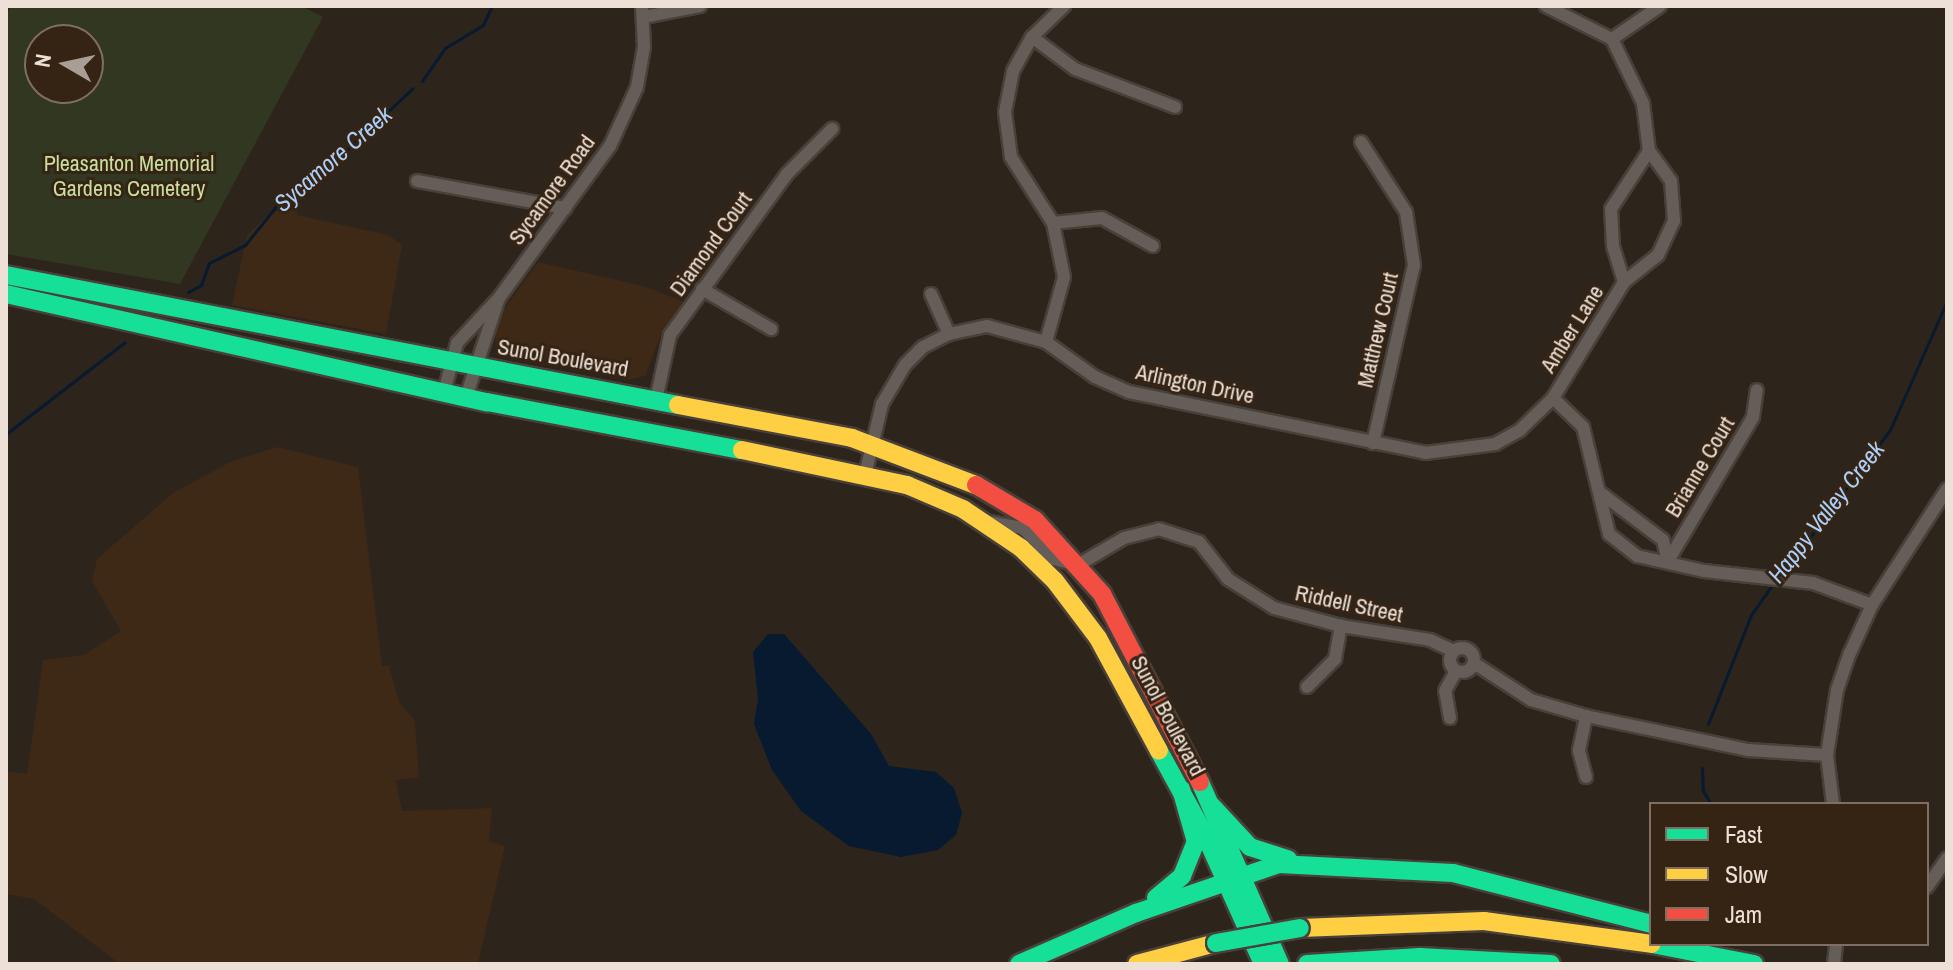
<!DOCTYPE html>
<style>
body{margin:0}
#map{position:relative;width:1953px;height:970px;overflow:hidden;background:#2d241c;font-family:"Archivo Narrow",sans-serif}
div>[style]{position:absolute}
.built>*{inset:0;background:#3e2917}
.green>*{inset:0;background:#313721}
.water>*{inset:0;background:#071a30}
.stream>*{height:3px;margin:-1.5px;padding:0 1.5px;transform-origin:1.5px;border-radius:1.5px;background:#071a30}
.roads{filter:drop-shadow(2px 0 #484039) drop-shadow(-2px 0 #484039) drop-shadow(0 2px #484039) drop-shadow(0 -2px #484039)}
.street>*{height:12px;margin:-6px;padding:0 6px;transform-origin:6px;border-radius:6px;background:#655d57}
.street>.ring{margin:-6px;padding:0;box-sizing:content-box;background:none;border:12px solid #655d57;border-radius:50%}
.fast>*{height:18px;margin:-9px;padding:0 9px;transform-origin:9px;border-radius:9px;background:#16e098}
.slow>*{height:18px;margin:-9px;padding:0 9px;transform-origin:9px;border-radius:9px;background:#ffcf43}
.jam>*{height:18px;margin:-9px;padding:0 9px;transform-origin:9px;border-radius:9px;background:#f24e42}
.bridges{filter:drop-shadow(2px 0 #484039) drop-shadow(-2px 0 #484039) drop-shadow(0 2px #484039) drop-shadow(0 -2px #484039)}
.fast-bridge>*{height:18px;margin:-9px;padding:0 9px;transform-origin:9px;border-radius:9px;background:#16e098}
span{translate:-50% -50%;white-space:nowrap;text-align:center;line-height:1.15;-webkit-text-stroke:6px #352414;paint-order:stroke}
.park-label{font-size:22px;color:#c9de9e}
.street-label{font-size:22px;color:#ece0d7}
.water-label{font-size:24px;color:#accff9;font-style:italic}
.frame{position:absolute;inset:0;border:8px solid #ece0d7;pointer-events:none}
.legend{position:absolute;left:1649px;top:802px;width:280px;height:144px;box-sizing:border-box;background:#352414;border:2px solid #7e6f62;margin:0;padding:10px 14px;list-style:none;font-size:24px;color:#ece0d7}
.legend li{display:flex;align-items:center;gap:16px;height:40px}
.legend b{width:40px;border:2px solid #7e6f62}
.north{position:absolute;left:24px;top:24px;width:80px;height:80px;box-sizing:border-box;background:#352414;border:2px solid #7e6f62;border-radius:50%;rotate:279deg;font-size:22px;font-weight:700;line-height:32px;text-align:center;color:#ece0d7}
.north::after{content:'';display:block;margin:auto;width:28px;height:36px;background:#a99e96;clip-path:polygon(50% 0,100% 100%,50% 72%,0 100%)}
</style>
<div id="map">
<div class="built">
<div style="clip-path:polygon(297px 204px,297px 215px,388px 235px,402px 245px,386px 334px,232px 305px,247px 235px,270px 213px)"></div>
<div style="clip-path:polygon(538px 262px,643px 286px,684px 302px,663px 330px,645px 376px,628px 380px,496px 349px,495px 331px,505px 308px)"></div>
<div style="clip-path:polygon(277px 447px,358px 467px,382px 666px,389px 666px,399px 702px,415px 721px,419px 777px,396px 780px,402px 811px,492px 808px,489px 842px,505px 846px,478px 964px,120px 964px,34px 899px,6px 894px,6px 771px,27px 774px,43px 660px,84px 655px,121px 631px,92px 581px,97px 559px,173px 493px,230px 462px)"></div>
</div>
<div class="green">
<div style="clip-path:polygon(evenodd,11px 6px,301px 6px,323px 17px,180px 284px,6px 254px,6px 16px,11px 6px,40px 40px,88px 40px,88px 88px,40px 88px,40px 40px)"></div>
</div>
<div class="water">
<div style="clip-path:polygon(768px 634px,784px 634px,871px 734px,889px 766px,936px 772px,954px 788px,962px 813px,956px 835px,938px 850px,901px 857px,849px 846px,801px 811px,772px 770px,754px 724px,758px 699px,753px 652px)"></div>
</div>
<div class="stream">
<div style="left:422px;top:81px;width:40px;rotate:-55.1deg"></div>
<div style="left:445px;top:48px;width:44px;rotate:-31.2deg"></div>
<div style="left:483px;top:25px;width:21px;rotate:-65deg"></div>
<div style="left:188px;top:292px;width:15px;rotate:-28deg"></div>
<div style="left:201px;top:285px;width:23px;rotate:-70deg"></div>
<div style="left:209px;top:263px;width:40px;rotate:-26.6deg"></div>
<div style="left:245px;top:245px;width:53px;rotate:-51.2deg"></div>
<div style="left:278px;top:204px;width:18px;rotate:-19deg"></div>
<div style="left:295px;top:198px;width:161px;rotate:-43deg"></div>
<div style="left:6px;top:434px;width:150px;rotate:-37.7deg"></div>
<div style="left:1781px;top:576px;width:182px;rotate:-53.3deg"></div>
<div style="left:1890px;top:430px;width:141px;rotate:-66.2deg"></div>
<div style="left:1708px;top:724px;width:117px;rotate:-68.5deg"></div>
<div style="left:1751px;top:615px;width:38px;rotate:-55deg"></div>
<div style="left:1702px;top:768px;width:23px;rotate:88deg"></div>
<div style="left:1703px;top:791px;width:15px;rotate:58deg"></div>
</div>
<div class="roads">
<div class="street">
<div style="left:644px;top:17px;width:57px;rotate:-11.1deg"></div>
<div style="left:1032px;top:37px;width:54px;rotate:36.7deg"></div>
<div style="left:1075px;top:69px;width:107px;rotate:20.8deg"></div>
<div style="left:1612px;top:39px;width:58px;rotate:-34.5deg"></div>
<div style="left:1361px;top:142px;width:83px;rotate:57.3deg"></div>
<div style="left:1406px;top:212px;width:54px;rotate:81.4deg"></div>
<div style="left:1414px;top:265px;width:183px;rotate:103deg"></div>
<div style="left:417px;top:181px;width:151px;rotate:10.3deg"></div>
<div style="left:1053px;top:223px;width:49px;rotate:-5.8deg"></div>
<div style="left:1102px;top:218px;width:58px;rotate:28.8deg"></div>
<div style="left:1624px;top:282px;width:38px;rotate:-107deg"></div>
<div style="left:1613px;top:246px;width:37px;rotate:-93deg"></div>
<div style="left:1611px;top:209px;width:69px;rotate:-56.8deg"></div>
<div style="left:702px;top:289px;width:80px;rotate:30.1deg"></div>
<div style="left:931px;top:294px;width:44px;rotate:65.8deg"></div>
<div style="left:1046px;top:342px;width:67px;rotate:-74.5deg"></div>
<div style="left:1064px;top:277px;width:55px;rotate:-101.5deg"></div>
<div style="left:1053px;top:223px;width:78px;rotate:-122.5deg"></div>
<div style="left:1011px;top:157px;width:45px;rotate:-97.6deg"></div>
<div style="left:1005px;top:112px;width:42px;rotate:-79deg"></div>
<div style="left:1013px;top:71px;width:39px;rotate:-61deg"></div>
<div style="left:1032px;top:37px;width:45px;rotate:-44.1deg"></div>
<div style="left:444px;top:392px;width:51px;rotate:-75.1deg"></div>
<div style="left:457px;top:343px;width:62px;rotate:-47deg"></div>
<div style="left:466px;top:397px;width:104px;rotate:-71.6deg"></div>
<div style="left:499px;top:298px;width:188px;rotate:-53.9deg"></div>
<div style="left:610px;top:146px;width:65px;rotate:-65.4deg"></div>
<div style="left:637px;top:87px;width:41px;rotate:-80.1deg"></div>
<div style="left:644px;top:47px;width:41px;rotate:-92.8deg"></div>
<div style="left:1553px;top:398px;width:42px;rotate:44deg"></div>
<div style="left:1583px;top:427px;width:110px;rotate:76.3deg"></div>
<div style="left:1609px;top:534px;width:36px;rotate:38deg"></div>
<div style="left:1637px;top:556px;width:69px;rotate:12.6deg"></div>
<div style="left:1704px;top:571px;width:110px;rotate:6.3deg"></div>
<div style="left:1813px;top:583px;width:63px;rotate:20.4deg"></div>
<div style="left:656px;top:400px;width:66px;rotate:-77.8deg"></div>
<div style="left:670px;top:335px;width:199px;rotate:-54deg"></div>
<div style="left:787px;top:174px;width:64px;rotate:-45deg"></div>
<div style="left:865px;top:475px;width:73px;rotate:-76.5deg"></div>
<div style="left:882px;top:404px;width:45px;rotate:-59.5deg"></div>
<div style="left:905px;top:365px;width:25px;rotate:-45deg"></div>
<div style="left:923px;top:347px;width:29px;rotate:-27deg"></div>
<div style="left:949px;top:334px;width:39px;rotate:-12deg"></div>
<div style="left:987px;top:326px;width:61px;rotate:15.2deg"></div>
<div style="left:1046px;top:342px;width:60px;rotate:35.5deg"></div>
<div style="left:1095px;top:377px;width:37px;rotate:24deg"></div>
<div style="left:1129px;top:392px;width:302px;rotate:11.6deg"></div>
<div style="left:1425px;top:453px;width:71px;rotate:-7.3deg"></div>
<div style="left:1495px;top:444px;width:29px;rotate:-29deg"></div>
<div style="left:1520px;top:430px;width:46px;rotate:-44.1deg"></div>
<div style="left:1553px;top:398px;width:136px;rotate:-58.5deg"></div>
<div style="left:1624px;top:282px;width:43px;rotate:-38.5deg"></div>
<div style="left:1658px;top:255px;width:38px;rotate:-65deg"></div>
<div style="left:1674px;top:221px;width:40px;rotate:-94.3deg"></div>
<div style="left:1671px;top:181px;width:37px;rotate:-126deg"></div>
<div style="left:1649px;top:151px;width:48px;rotate:-97.1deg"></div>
<div style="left:1643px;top:103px;width:71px;rotate:-115.8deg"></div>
<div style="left:1612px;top:39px;width:74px;rotate:-153.4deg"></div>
<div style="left:1602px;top:494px;width:76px;rotate:37deg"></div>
<div style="left:1663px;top:540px;width:22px;rotate:77deg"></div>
<div style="left:989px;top:522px;width:35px;rotate:10deg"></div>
<div style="left:1023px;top:528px;width:43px;rotate:45.9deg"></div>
<div style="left:1053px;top:559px;width:26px;rotate:13deg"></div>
<div style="left:1078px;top:565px;width:53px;rotate:-30.4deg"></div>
<div style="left:1124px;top:538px;width:36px;rotate:-14deg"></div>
<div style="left:1159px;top:529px;width:42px;rotate:18deg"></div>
<div style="left:1199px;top:542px;width:47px;rotate:51.9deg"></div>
<div style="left:1228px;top:579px;width:54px;rotate:32.2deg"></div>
<div style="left:1274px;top:608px;width:69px;rotate:15deg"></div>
<div style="left:1341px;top:626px;width:90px;rotate:8.9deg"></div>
<div style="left:1430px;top:640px;width:26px;rotate:25deg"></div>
<div style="left:1668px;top:561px;width:167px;rotate:-59.4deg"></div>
<div style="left:1753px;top:417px;width:27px;rotate:-82deg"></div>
<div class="ring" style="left:1450px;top:648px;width:12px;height:12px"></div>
<div style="left:1474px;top:663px;width:68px;rotate:33deg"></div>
<div style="left:1531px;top:700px;width:57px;rotate:16.2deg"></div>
<div style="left:1586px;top:716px;width:166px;rotate:11.9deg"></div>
<div style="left:1748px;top:750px;width:79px;rotate:3.6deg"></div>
<div style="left:1307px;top:687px;width:40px;rotate:-45deg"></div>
<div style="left:1335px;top:659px;width:34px;rotate:-80deg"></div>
<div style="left:1450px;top:718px;width:27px;rotate:-100deg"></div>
<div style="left:1445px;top:691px;width:23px;rotate:-61deg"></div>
<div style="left:1586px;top:777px;width:28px;rotate:-105deg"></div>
<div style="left:1579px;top:750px;width:35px;rotate:-78deg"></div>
<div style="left:1833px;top:804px;width:49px;rotate:-97deg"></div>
<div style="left:1827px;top:755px;width:66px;rotate:-81.3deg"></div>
<div style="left:1837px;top:690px;width:39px;rotate:-71deg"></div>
<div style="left:1850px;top:653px;width:53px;rotate:-65.4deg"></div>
<div style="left:1872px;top:605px;width:138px;rotate:-57.1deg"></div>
<div style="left:1927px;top:887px;width:35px;rotate:-55deg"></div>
<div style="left:1834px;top:964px;width:20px;rotate:-84deg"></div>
</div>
<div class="fast">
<div style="left:6px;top:275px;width:684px;rotate:10.95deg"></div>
<div style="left:6px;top:294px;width:493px;rotate:12.7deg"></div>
<div style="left:487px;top:402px;width:259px;rotate:10.7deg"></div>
<div style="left:1159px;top:751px;width:98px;rotate:61.3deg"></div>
<div style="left:1206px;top:837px;width:139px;rotate:65.8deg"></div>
<div style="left:1200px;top:782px;width:199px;rotate:66.3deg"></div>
<div style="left:1212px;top:806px;width:56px;rotate:47.2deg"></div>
<div style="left:1250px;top:847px;width:40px;rotate:18deg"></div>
<div style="left:1156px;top:898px;width:34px;rotate:-40deg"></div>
<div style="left:1182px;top:876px;width:37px;rotate:-68deg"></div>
<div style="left:1196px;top:842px;width:55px;rotate:-105.8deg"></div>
<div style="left:1652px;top:944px;width:104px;rotate:11.1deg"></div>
<div style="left:1019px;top:964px;width:128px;rotate:-23.6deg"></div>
<div style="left:1136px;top:913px;width:151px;rotate:-18.9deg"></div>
<div style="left:1279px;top:864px;width:174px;rotate:3deg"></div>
<div style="left:1453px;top:873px;width:204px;rotate:14.4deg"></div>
<div style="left:1307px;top:964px;width:113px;rotate:-3.5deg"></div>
<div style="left:1420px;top:957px;width:131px;rotate:3.1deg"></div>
</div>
<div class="slow">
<div style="left:678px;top:405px;width:177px;rotate:10.7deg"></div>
<div style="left:852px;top:438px;width:133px;rotate:20.8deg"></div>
<div style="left:742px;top:450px;width:169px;rotate:12deg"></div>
<div style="left:907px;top:485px;width:61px;rotate:23.2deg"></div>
<div style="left:963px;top:509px;width:70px;rotate:33.9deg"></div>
<div style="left:1021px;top:548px;width:47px;rotate:44.1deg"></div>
<div style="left:1055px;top:581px;width:71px;rotate:53deg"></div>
<div style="left:1098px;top:638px;width:128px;rotate:61.6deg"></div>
<div style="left:1300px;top:928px;width:184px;rotate:-2.2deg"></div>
<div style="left:1484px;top:921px;width:169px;rotate:7.8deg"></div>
<div style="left:1137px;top:964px;width:82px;rotate:-14.9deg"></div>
</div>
<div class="jam">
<div style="left:976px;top:485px;width:69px;rotate:30.7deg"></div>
<div style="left:1035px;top:520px;width:100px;rotate:47.8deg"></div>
<div style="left:1102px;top:594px;width:212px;rotate:62.5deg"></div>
</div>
</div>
<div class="bridges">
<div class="fast-bridge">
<div style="left:1216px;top:943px;width:85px;rotate:-10.1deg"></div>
</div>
</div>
<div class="park-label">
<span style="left:129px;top:176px">Pleasanton Memorial<br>Gardens Cemetery</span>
</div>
<div class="street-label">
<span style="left:552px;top:190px;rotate:-54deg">Sycamore Road</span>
<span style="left:711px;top:244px;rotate:-54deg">Diamond Court</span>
<span style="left:1572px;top:329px;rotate:-58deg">Amber Lane</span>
<span style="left:1378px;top:330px;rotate:-77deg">Matthew Court</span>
<span style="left:563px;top:358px;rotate:10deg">Sunol Boulevard</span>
<span style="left:1195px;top:384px;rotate:12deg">Arlington Drive</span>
<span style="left:1700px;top:467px;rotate:-59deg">Brianne Court</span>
<span style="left:1349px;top:604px;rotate:12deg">Riddell Street</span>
<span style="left:1168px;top:716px;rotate:62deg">Sunol Boulevard</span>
</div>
<div class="water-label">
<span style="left:333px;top:159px;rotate:-41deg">Sycamore Creek</span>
<span style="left:1826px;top:512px;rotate:-52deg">Happy Valley Creek</span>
</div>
<div class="frame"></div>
<ul class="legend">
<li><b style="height:10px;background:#16e098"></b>Fast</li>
<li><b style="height:10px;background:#ffcf43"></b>Slow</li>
<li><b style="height:10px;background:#f24e42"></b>Jam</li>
</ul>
<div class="north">N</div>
</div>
